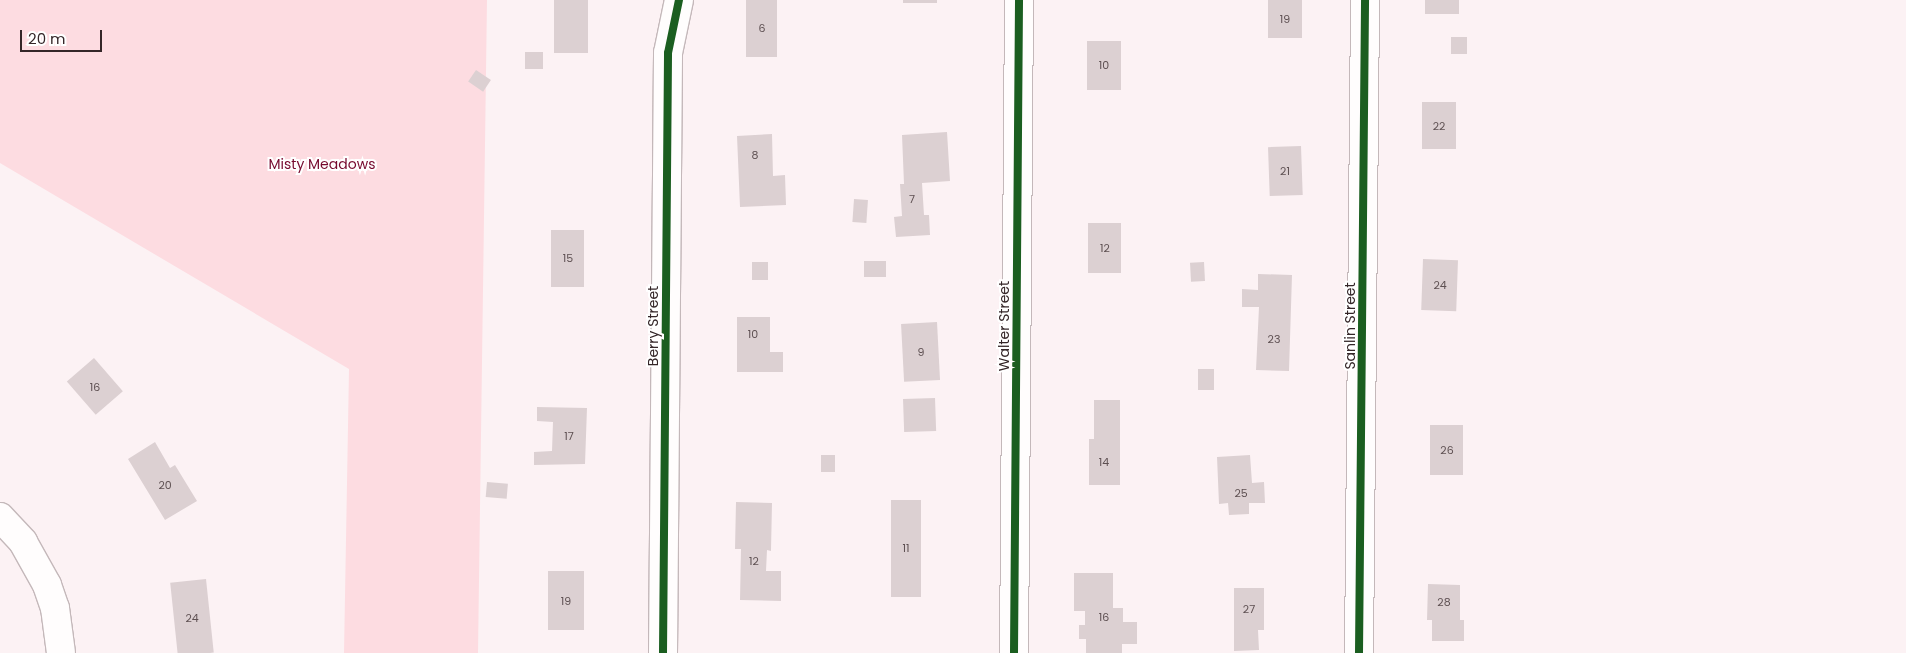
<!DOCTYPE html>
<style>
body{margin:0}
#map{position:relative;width:1906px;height:653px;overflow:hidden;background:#fcf2f4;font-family:Poppins,sans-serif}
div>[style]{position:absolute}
.green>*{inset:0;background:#fddce1}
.building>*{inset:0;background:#dcd0d2;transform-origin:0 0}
.roads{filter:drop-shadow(1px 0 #c4b8ba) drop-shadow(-1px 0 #c4b8ba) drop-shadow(0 1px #c4b8ba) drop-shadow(0 -1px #c4b8ba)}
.minor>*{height:28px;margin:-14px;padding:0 14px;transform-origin:14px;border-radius:14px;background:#fffdfd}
.cycleway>*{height:8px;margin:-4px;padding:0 4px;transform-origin:4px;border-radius:4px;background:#1b5e20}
span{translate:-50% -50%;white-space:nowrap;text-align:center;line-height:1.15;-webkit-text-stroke:4px #fff;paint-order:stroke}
.number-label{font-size:11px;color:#5e5052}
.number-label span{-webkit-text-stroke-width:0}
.park-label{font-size:14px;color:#76092e}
.street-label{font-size:14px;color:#342628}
.scale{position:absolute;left:20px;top:30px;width:82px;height:22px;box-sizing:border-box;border:2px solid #342628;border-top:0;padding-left:6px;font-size:15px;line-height:18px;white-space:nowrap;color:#342628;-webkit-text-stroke:4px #fff;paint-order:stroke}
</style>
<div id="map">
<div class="green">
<div style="clip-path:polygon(0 0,487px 0,478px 653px,344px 653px,349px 369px,0 163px)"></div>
</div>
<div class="building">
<div style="left:554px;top:0;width:34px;height:53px"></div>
<div style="left:746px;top:0;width:31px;height:57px"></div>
<div style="left:903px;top:0;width:34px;height:3px"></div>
<div style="left:1268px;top:0;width:34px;height:38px"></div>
<div style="left:1425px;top:0;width:34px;height:14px"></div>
<div style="left:1467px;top:37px;width:17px;height:16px;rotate:90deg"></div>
<div style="left:1087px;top:41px;width:34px;height:49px"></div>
<div style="left:543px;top:52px;width:17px;height:18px;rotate:90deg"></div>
<div style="left:476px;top:70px;width:18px;height:14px;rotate:34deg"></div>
<div style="left:1422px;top:102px;width:34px;height:47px"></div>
<div style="clip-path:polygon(947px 132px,950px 181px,922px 183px,924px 215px,929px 215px,930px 235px,896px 237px,894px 217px,902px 216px,900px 184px,904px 184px,902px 135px)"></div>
<div style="clip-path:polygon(772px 134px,773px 176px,785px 175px,786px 205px,740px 207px,737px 136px)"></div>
<div style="left:1301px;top:146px;width:49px;height:33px;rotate:88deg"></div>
<div style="left:854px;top:199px;width:14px;height:23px;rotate:4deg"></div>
<div style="left:1088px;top:223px;width:33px;height:50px"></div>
<div style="left:551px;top:230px;width:33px;height:57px"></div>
<div style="left:1423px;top:259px;width:35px;height:51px;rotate:2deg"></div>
<div style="left:886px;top:261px;width:16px;height:22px;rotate:90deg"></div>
<div style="left:752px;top:262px;width:16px;height:18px"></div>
<div style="left:1204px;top:262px;width:19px;height:14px;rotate:87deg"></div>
<div style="clip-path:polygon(1258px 274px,1292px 275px,1289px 371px,1256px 370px,1259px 307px,1242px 307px,1242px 289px,1258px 290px)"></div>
<div style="clip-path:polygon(737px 317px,770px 317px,770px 352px,783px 352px,783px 372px,737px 372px)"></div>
<div style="left:937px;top:322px;width:58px;height:36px;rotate:87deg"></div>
<div style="left:94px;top:358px;width:44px;height:36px;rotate:49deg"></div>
<div style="left:1198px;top:369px;width:16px;height:21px"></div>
<div style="left:935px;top:398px;width:33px;height:32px;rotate:88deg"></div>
<div style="clip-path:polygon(1094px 400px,1120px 400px,1120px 485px,1089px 485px,1089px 439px,1094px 439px)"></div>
<div style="clip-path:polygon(537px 407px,587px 408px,585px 464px,534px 465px,534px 452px,552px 451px,553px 422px,537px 421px)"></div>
<div style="left:1430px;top:425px;width:33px;height:50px"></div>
<div style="clip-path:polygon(155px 442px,170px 468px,175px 465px,197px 501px,165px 520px,128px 459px)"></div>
<div style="left:821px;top:455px;width:14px;height:17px"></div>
<div style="clip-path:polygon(1250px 455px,1252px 483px,1264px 482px,1265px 503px,1249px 503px,1249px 514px,1229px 515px,1228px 503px,1219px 504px,1217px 457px)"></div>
<div style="left:487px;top:482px;width:21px;height:15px;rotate:5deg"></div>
<div style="left:891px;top:500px;width:30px;height:97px"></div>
<div style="clip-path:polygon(736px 502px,772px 503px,771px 551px,767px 550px,766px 571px,781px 571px,781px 601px,740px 600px,741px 549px,735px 549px)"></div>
<div style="left:548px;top:571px;width:36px;height:59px"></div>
<div style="clip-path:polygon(1074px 573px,1113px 573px,1113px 608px,1123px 608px,1123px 622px,1137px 622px,1137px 644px,1122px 644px,1122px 653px,1086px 653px,1086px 639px,1079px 639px,1079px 625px,1085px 625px,1085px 611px,1074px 611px)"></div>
<div style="left:206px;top:579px;width:74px;height:36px;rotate:84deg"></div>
<div style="clip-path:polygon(1428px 584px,1460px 585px,1460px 620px,1464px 620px,1464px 641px,1432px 641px,1432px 620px,1427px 620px)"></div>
<div style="clip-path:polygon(1234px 588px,1264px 588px,1264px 630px,1258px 630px,1259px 650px,1234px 651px)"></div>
</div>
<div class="roads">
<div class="minor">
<div style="left:0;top:517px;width:34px;rotate:47deg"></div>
<div style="left:23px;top:542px;width:49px;rotate:60.8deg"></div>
<div style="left:47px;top:585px;width:24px;rotate:71deg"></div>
<div style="left:55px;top:608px;width:45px;rotate:82.4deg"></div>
<div style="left:663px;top:653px;width:600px;rotate:-89.52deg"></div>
<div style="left:668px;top:53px;width:54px;rotate:-78.3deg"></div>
<div style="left:1014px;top:653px;width:653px;rotate:-89.56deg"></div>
<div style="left:1359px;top:653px;width:653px;rotate:-89.47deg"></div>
</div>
</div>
<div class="cycleway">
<div style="left:663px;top:653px;width:600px;rotate:-89.52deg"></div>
<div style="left:668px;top:53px;width:54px;rotate:-78.3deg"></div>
<div style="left:1014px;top:653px;width:653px;rotate:-89.56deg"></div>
<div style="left:1359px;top:653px;width:653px;rotate:-89.47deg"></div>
</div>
<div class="number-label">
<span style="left:1285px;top:19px">19</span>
<span style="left:762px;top:28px">6</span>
<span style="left:1104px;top:65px">10</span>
<span style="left:1439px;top:126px">22</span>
<span style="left:755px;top:155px">8</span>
<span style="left:1285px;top:171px">21</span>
<span style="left:912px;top:199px">7</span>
<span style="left:1105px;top:248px">12</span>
<span style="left:568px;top:258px">15</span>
<span style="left:1440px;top:285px">24</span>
<span style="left:753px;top:334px">10</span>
<span style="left:1274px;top:339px">23</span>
<span style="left:921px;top:352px">9</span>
<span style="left:95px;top:387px">16</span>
<span style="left:569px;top:436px">17</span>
<span style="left:1447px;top:450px">26</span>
<span style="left:1104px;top:462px">14</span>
<span style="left:165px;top:485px">20</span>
<span style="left:1241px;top:493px">25</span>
<span style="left:906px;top:548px">11</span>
<span style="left:754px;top:561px">12</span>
<span style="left:566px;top:601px">19</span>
<span style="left:1444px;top:602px">28</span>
<span style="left:1249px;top:609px">27</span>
<span style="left:1104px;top:617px">16</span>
<span style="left:192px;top:618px">24</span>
</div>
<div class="park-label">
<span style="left:322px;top:164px">Misty Meadows</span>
</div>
<div class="street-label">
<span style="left:653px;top:326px;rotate:-90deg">Berry Street</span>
<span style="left:1004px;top:326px;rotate:-90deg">Walter Street</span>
<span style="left:1350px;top:326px;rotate:-90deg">Sanlin Street</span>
</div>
<div class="scale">20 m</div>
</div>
